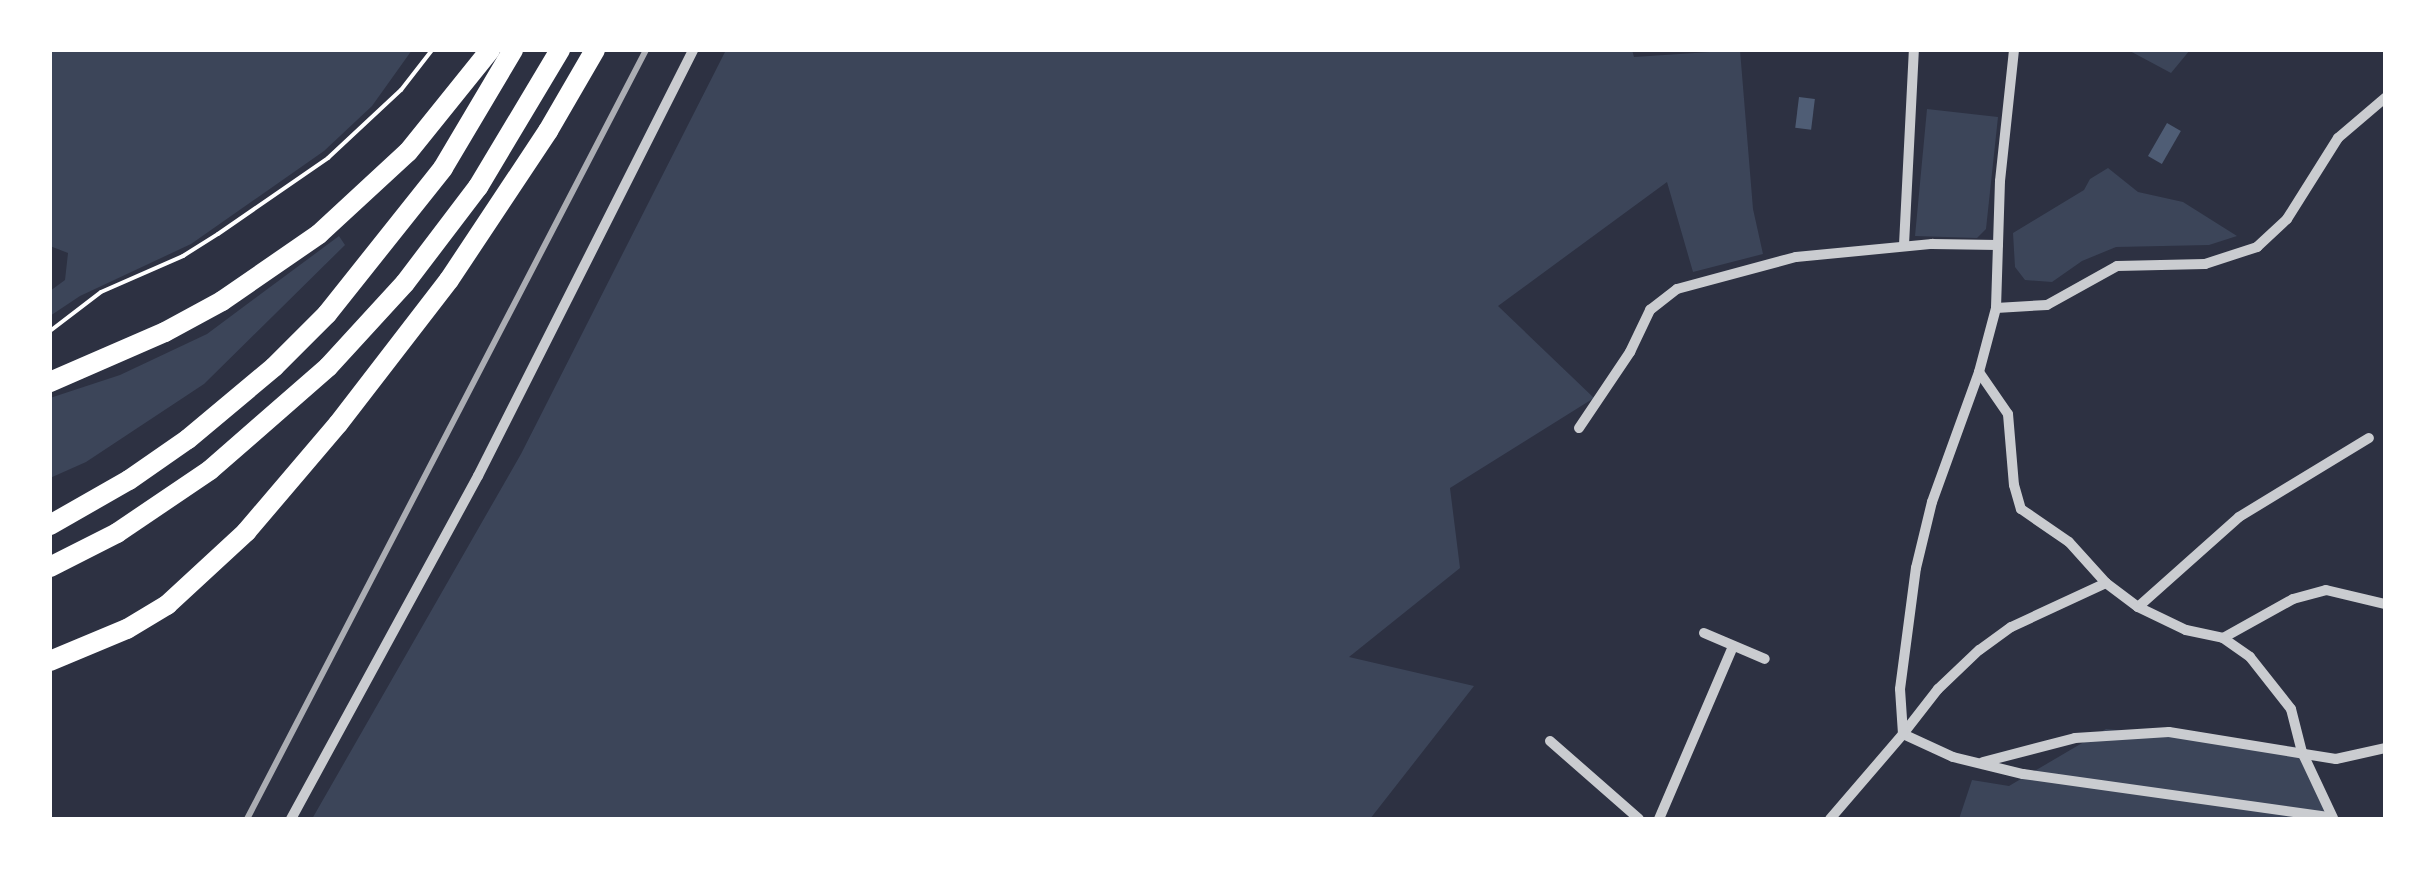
<!DOCTYPE html>
<style>
body{margin:0}
#map{position:relative;width:2435px;height:869px;overflow:hidden;background:#2d3142;font-family:Manrope,sans-serif}
div>[style]{position:absolute}
.green>*{inset:0;background:#3c4559}
.water>*{inset:0;background:#4f5d75;transform-origin:0 0}
.path>*{height:4px;margin:-2px;padding:0 2px;transform-origin:2px;border-radius:2px;background:#fff}
.minor>*{height:10px;margin:-5px;padding:0 5px;transform-origin:5px;border-radius:5px;background:#caccd0}
.trunk>*{height:20px;margin:-10px;padding:0 10px;transform-origin:10px;border-radius:10px;background:#fff}
.rail>*{height:6px;margin:-3px;padding:0 3px;transform-origin:3px;border-radius:3px;background:#abadb3}
span{translate:-50% -50%;white-space:nowrap;text-align:center;line-height:1.15;-webkit-text-stroke:8px #fff;paint-order:stroke}
.frame{position:absolute;inset:0;border:52px solid #fff;pointer-events:none}
</style>
<div id="map">
<div class="green">
<div style="clip-path:polygon(50px 50px,412px 50px,372px 106px,324px 151px,191px 244px,80px 296px,50px 316px,50px 291px,65px 280px,68px 253px,50px 246px)"></div>
<div style="clip-path:polygon(726px 50px,1632px 50px,1634px 57px,1740px 50px,1753px 209px,1763px 254px,1693px 272px,1667px 182px,1498px 306px,1594px 398px,1450px 488px,1460px 568px,1349px 657px,1474px 686px,1370px 819px,312px 819px,521px 454px)"></div>
<div style="clip-path:polygon(2128px 50px,2190px 50px,2171px 73px)"></div>
<div style="clip-path:polygon(1927px 109px,1998px 117px,1986px 229px,1977px 238px,1915px 236px)"></div>
<div style="clip-path:polygon(2108px 168px,2138px 192px,2183px 202px,2237px 236px,2209px 245px,2116px 247px,2082px 261px,2052px 282px,2025px 280px,2015px 267px,2013px 233px,2084px 190px,2090px 179px)"></div>
<div style="clip-path:polygon(339px 236px,345px 245px,204px 384px,86px 462px,50px 478px,50px 398px,120px 375px,207px 334px)"></div>
<div style="clip-path:polygon(2106px 729px,2298px 747px,2335px 819px,1959px 819px,1972px 780px,2009px 786px)"></div>
</div>
<div class="water">
<div style="left:1799px;top:97px;width:16px;height:31px;rotate:7deg"></div>
<div style="left:2167px;top:123px;width:16px;height:38px;rotate:30deg"></div>
</div>
<div class="path">
<div style="left:50px;top:331px;width:64px;rotate:-37.4deg"></div>
<div style="left:101px;top:292px;width:90px;rotate:-23.7deg"></div>
<div style="left:183px;top:256px;width:41px;rotate:-32.2deg"></div>
<div style="left:218px;top:234px;width:134px;rotate:-34.6deg"></div>
<div style="left:328px;top:158px;width:100px;rotate:-43deg"></div>
<div style="left:401px;top:90px;width:51px;rotate:-52.2deg"></div>
</div>
<div class="minor">
<div style="left:1904px;top:245px;width:195px;rotate:-87.1deg"></div>
<div style="left:1996px;top:308px;width:51px;rotate:-3.4deg"></div>
<div style="left:2047px;top:305px;width:80px;rotate:-29.1deg"></div>
<div style="left:2117px;top:266px;width:88px;rotate:-1.3deg"></div>
<div style="left:2205px;top:264px;width:55px;rotate:-18.1deg"></div>
<div style="left:2257px;top:247px;width:41px;rotate:-43deg"></div>
<div style="left:2287px;top:219px;width:96px;rotate:-57.8deg"></div>
<div style="left:2338px;top:138px;width:62px;rotate:-40.4deg"></div>
<div style="left:1979px;top:372px;width:51px;rotate:55.4deg"></div>
<div style="left:2008px;top:414px;width:71px;rotate:85.2deg"></div>
<div style="left:2014px;top:485px;width:25px;rotate:74deg"></div>
<div style="left:2021px;top:509px;width:58px;rotate:34.5deg"></div>
<div style="left:2069px;top:542px;width:55px;rotate:47.9deg"></div>
<div style="left:2106px;top:583px;width:40px;rotate:37deg"></div>
<div style="left:2138px;top:607px;width:53px;rotate:25.6deg"></div>
<div style="left:2186px;top:630px;width:38px;rotate:12deg"></div>
<div style="left:2223px;top:638px;width:33px;rotate:35deg"></div>
<div style="left:2250px;top:657px;width:66px;rotate:51.7deg"></div>
<div style="left:2291px;top:709px;width:44px;rotate:75.7deg"></div>
<div style="left:2302px;top:752px;width:73px;rotate:64.8deg"></div>
<div style="left:1579px;top:428px;width:92px;rotate:-56.1deg"></div>
<div style="left:1630px;top:352px;width:47px;rotate:-64.5deg"></div>
<div style="left:1650px;top:310px;width:34px;rotate:-38deg"></div>
<div style="left:1677px;top:289px;width:123px;rotate:-15.1deg"></div>
<div style="left:1796px;top:257px;width:137px;rotate:-5.5deg"></div>
<div style="left:1932px;top:244px;width:66px;rotate:0.9deg"></div>
<div style="left:2106px;top:583px;width:105px;rotate:155.1deg"></div>
<div style="left:2011px;top:627px;width:39px;rotate:144deg"></div>
<div style="left:1979px;top:650px;width:57px;rotate:136.4deg"></div>
<div style="left:1938px;top:689px;width:57px;rotate:127.9deg"></div>
<div style="left:1903px;top:734px;width:55px;rotate:24.7deg"></div>
<div style="left:1953px;top:757px;width:72px;rotate:13.7deg"></div>
<div style="left:2023px;top:774px;width:310px;rotate:8deg"></div>
<div style="left:2138px;top:607px;width:135px;rotate:-41.7deg"></div>
<div style="left:2239px;top:517px;width:152px;rotate:-31.3deg"></div>
<div style="left:1704px;top:633px;width:66px;rotate:23.1deg"></div>
<div style="left:2223px;top:638px;width:80px;rotate:-29.1deg"></div>
<div style="left:2293px;top:599px;width:34px;rotate:-15deg"></div>
<div style="left:2326px;top:590px;width:61px;rotate:13.3deg"></div>
<div style="left:1550px;top:741px;width:118px;rotate:41.2deg"></div>
<div style="left:1983px;top:762px;width:95px;rotate:-14.6deg"></div>
<div style="left:2075px;top:738px;width:94px;rotate:-3.7deg"></div>
<div style="left:2169px;top:732px;width:169px;rotate:9.2deg"></div>
<div style="left:2336px;top:759px;width:50px;rotate:-12.7deg"></div>
<div style="left:291px;top:819px;width:391px;rotate:-61.4deg"></div>
<div style="left:478px;top:476px;width:477px;rotate:-63.2deg"></div>
<div style="left:1659px;top:819px;width:188px;rotate:-66.8deg"></div>
<div style="left:1830px;top:819px;width:112px;rotate:-49.3deg"></div>
<div style="left:1903px;top:734px;width:45px;rotate:-93.8deg"></div>
<div style="left:1900px;top:689px;width:122px;rotate:-82.5deg"></div>
<div style="left:1916px;top:568px;width:68px;rotate:-76.4deg"></div>
<div style="left:1932px;top:502px;width:138px;rotate:-70.1deg"></div>
<div style="left:1979px;top:372px;width:66px;rotate:-75.1deg"></div>
<div style="left:1996px;top:308px;width:127px;rotate:-88.2deg"></div>
<div style="left:2000px;top:181px;width:132px;rotate:-83.9deg"></div>
</div>
<div class="trunk">
<div style="left:50px;top:382px;width:125px;rotate:-23.5deg"></div>
<div style="left:165px;top:332px;width:65px;rotate:-28.5deg"></div>
<div style="left:222px;top:301px;width:118px;rotate:-34.6deg"></div>
<div style="left:319px;top:234px;width:121px;rotate:-42.7deg"></div>
<div style="left:408px;top:152px;width:131px;rotate:-51.2deg"></div>
<div style="left:50px;top:525px;width:91px;rotate:-29.7deg"></div>
<div style="left:129px;top:480px;width:72px;rotate:-34.8deg"></div>
<div style="left:188px;top:439px;width:112px;rotate:-39.9deg"></div>
<div style="left:274px;top:367px;width:75px;rotate:-45deg"></div>
<div style="left:327px;top:314px;width:186px;rotate:-51.5deg"></div>
<div style="left:443px;top:168px;width:137px;rotate:-59.3deg"></div>
<div style="left:50px;top:567px;width:75px;rotate:-26.9deg"></div>
<div style="left:117px;top:533px;width:112px;rotate:-34.1deg"></div>
<div style="left:210px;top:470px;width:157px;rotate:-41.1deg"></div>
<div style="left:328px;top:367px;width:114px;rotate:-47.5deg"></div>
<div style="left:405px;top:283px;width:121px;rotate:-52.8deg"></div>
<div style="left:478px;top:187px;width:160px;rotate:-59.1deg"></div>
<div style="left:50px;top:661px;width:83px;rotate:-22.6deg"></div>
<div style="left:127px;top:629px;width:47px;rotate:-31deg"></div>
<div style="left:167px;top:605px;width:108px;rotate:-42.7deg"></div>
<div style="left:246px;top:532px;width:142px;rotate:-49.6deg"></div>
<div style="left:338px;top:424px;width:182px;rotate:-52.4deg"></div>
<div style="left:449px;top:280px;width:179px;rotate:-56.4deg"></div>
<div style="left:548px;top:131px;width:94px;rotate:-59.9deg"></div>
</div>
<div class="rail">
<div style="left:247px;top:819px;width:866px;rotate:-62.58deg"></div>
</div>
<div class="frame"></div>
</div>
